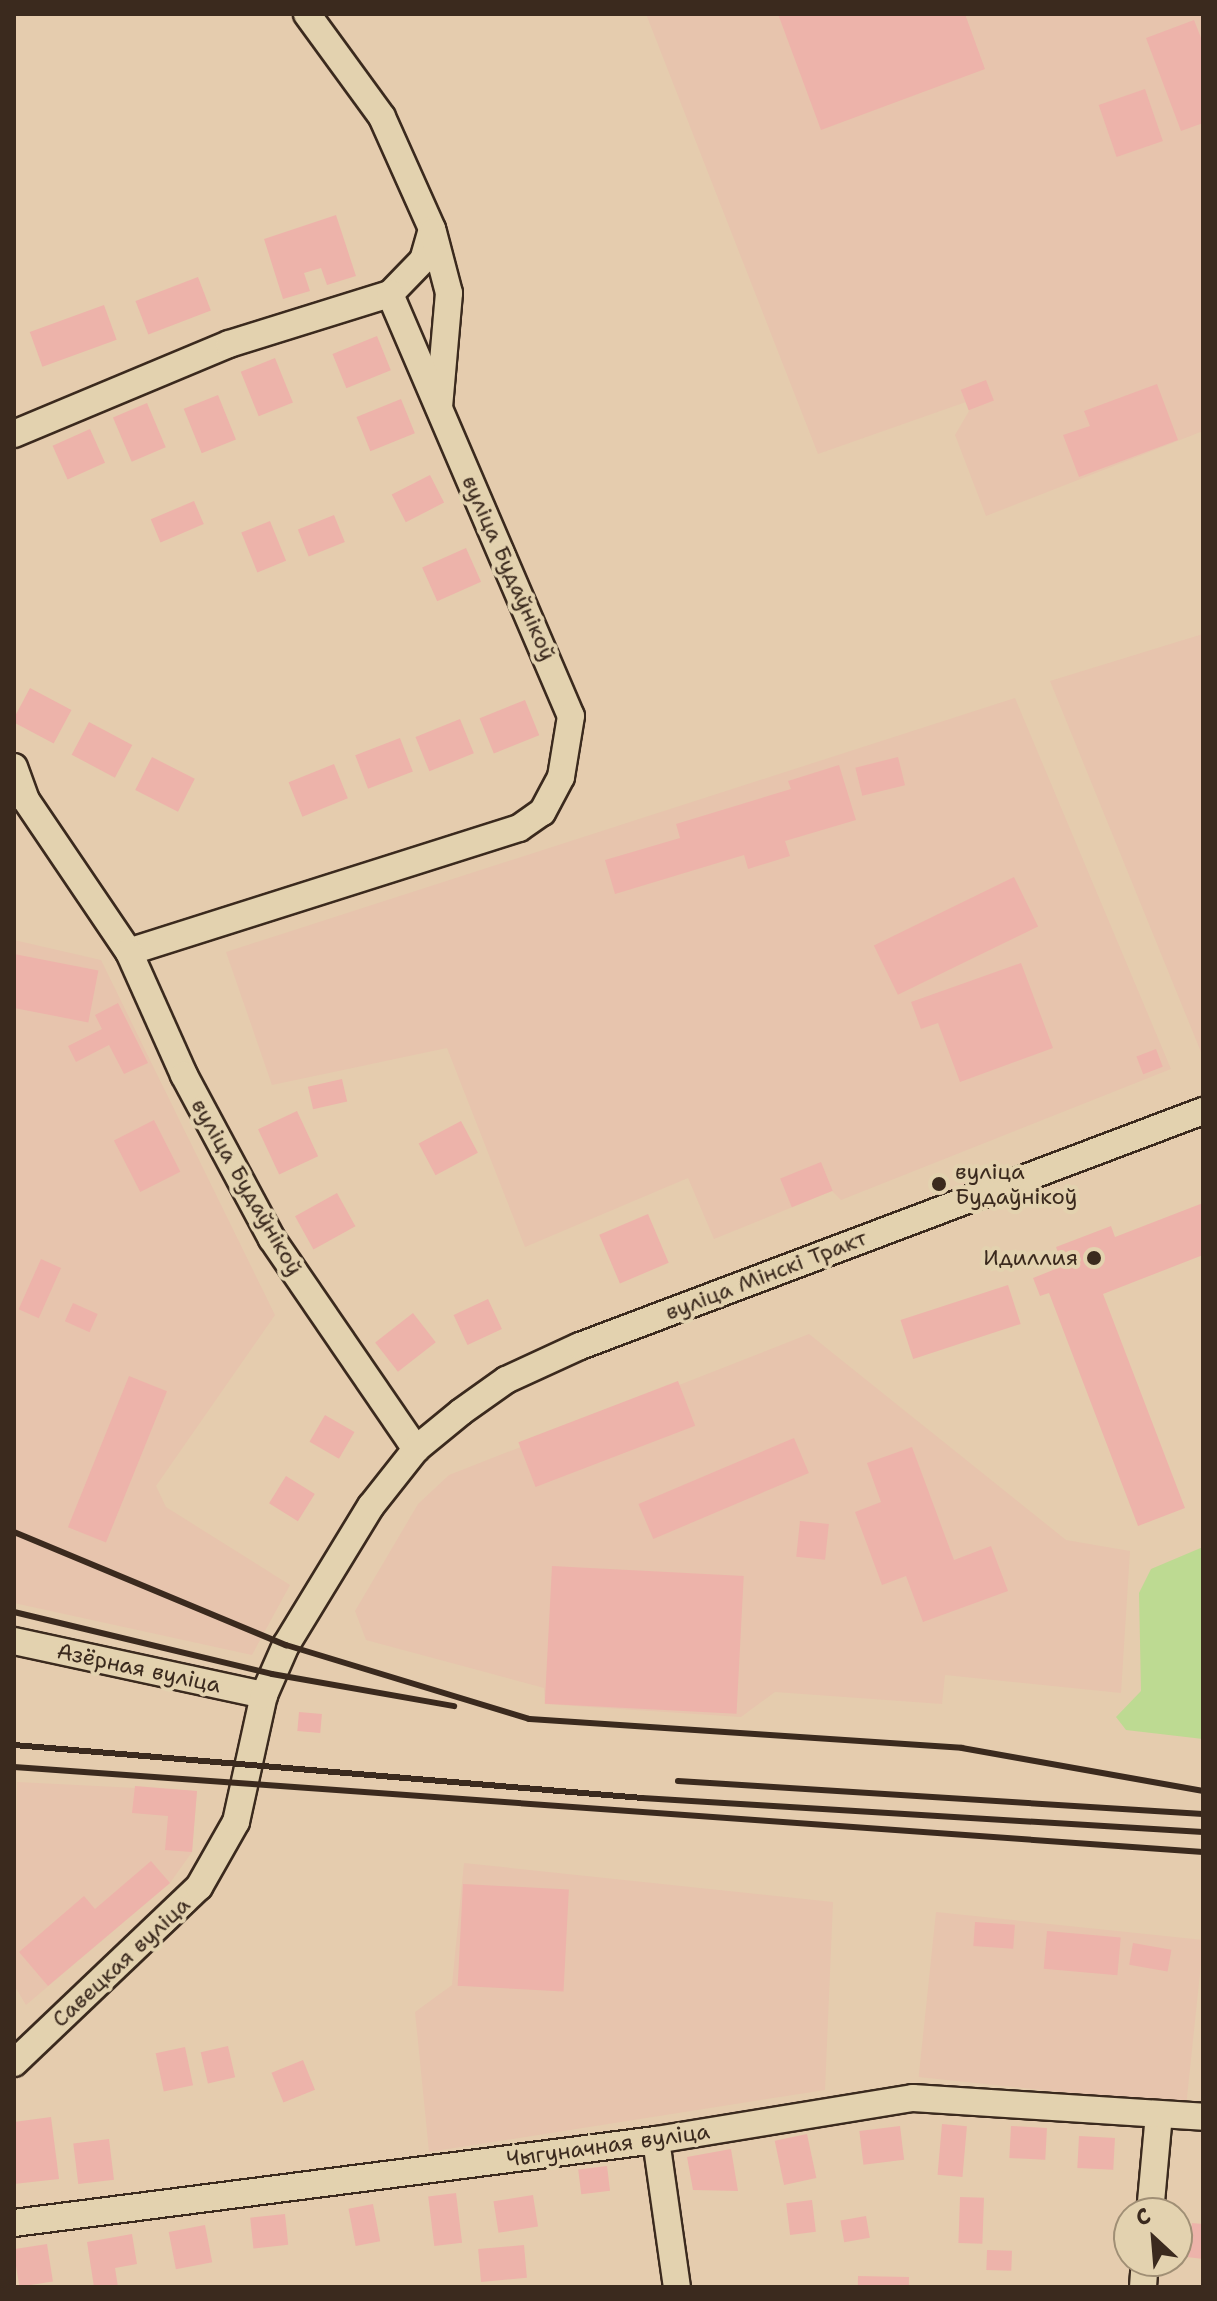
<!DOCTYPE html>
<meta charset="utf-8">
<style>
body{margin:0}
#map{position:relative;width:1217px;height:2301px;overflow:hidden;background:#e5ccae;font-family:"Shantell Sans",sans-serif}
div>[style]{position:absolute}
.built>*{inset:0;background:#e7c4ad;transform-origin:0 0}
.green>*{inset:0;background:#bdda92}
.building>*{inset:0;background:#edb3aa;transform-origin:0 0}
.roads{filter:drop-shadow(2px 0 #3b2a1e) drop-shadow(-2px 0 #3b2a1e) drop-shadow(0 2px #3b2a1e) drop-shadow(0 -2px #3b2a1e)}
.minor>*{height:26px;margin:-13px;padding:0 13px;transform-origin:13px;border-radius:13px;background:#e3d2af}
.rail>*{height:6px;margin:-3px;padding:0 3px;transform-origin:3px;border-radius:3px;background:#3b2a1e}
.dots>*{width:22px;height:22px;translate:-50% -50%;box-sizing:border-box;border:4px solid #e3d2af;border-radius:50%}
span{translate:-50% -50%;white-space:nowrap;text-align:center;line-height:1.15;-webkit-text-stroke:8px #e3d2af;paint-order:stroke}
.street-label{font-size:22px;color:#3b2a1e}
.poi-label{font-size:22px;color:#3b2a1e}
.left{translate:0 -50%;text-align:left}
.right{translate:-100% -50%;text-align:right}
.frame{position:absolute;inset:0;border:16px solid #3b2a1e;pointer-events:none}
.north{position:absolute;left:1113px;top:2197px;width:80px;height:80px;box-sizing:border-box;background:#e3d2af;border:2px solid #a08f75;border-radius:50%;rotate:334deg;font-size:22px;font-weight:700;line-height:32px;text-align:center;color:#3b2a1e}
.north::after{content:'';display:block;margin:auto;width:28px;height:36px;background:#3b2a1e;clip-path:polygon(50% 0,100% 100%,50% 72%,0 100%)}
</style>
<div id="map">
<div class="built">
<div style="clip-path:polygon(646px 14px,1203px 14px,1203px 431px,986px 516px,955px 435px,969px 411px,966px 402px,818px 454px)"></div>
<div style="clip-path:polygon(1203px 634px,1203px 1057px,1050px 681px)"></div>
<div style="clip-path:polygon(1015px 698px,1171px 1069px,841px 1200px,832px 1191px,714px 1239px,688px 1178px,525px 1247px,447px 1048px,272px 1085px,226px 952px)"></div>
<div style="clip-path:polygon(14px 940px,101px 960px,275px 1315px,156px 1486px,166px 1507px,290px 1585px,252px 1655px,14px 1603px)"></div>
<div style="clip-path:polygon(809px 1334px,1066px 1540px,1130px 1551px,1121px 1693px,945px 1675px,942px 1704px,775px 1692px,741px 1717px,545px 1704px,544px 1688px,366px 1640px,355px 1611px,418px 1504px,449px 1475px)"></div>
<div style="clip-path:polygon(17px 1782px,197px 1791px,192px 1852px,170px 1883px,26px 2005px,14px 1985px)"></div>
<div style="clip-path:polygon(464px 1863px,833px 1902px,825px 2090px,429px 2152px,415px 2012px,452px 1985px)"></div>
<div style="left:936px;top:1912px;width:269px;height:166px;rotate:6deg"></div>
</div>
<div class="green">
<div style="clip-path:polygon(1203px 1547px,1203px 1739px,1126px 1730px,1116px 1717px,1141px 1691px,1139px 1593px,1151px 1569px)"></div>
</div>
<div class="building">
<div style="clip-path:polygon(778px 14px,965px 14px,985px 69px,821px 130px)"></div>
<div style="clip-path:polygon(1194px 20px,1203px 43px,1203px 123px,1181px 131px,1146px 38px)"></div>
<div style="left:1145px;top:89px;width:55px;height:49px;rotate:71deg"></div>
<div style="clip-path:polygon(336px 215px,356px 276px,327px 285px,321px 268px,304px 273px,310px 291px,283px 299px,264px 239px)"></div>
<div style="left:198px;top:277px;width:36px;height:67px;rotate:69deg"></div>
<div style="left:104px;top:305px;width:37px;height:79px;rotate:70deg"></div>
<div style="left:377px;top:336px;width:37px;height:48px;rotate:68deg"></div>
<div style="left:275px;top:358px;width:48px;height:37px;rotate:68deg"></div>
<div style="left:986px;top:380px;width:22px;height:27px;rotate:69deg"></div>
<div style="clip-path:polygon(1157px 384px,1178px 440px,1079px 477px,1063px 435px,1090px 426px,1084px 411px)"></div>
<div style="left:218px;top:395px;width:48px;height:37px;rotate:68deg"></div>
<div style="left:401px;top:399px;width:37px;height:48px;rotate:68deg"></div>
<div style="left:147px;top:403px;width:48px;height:37px;rotate:67deg"></div>
<div style="left:90px;top:429px;width:37px;height:41px;rotate:66deg"></div>
<div style="left:430px;top:475px;width:31px;height:43px;rotate:63deg"></div>
<div style="left:194px;top:501px;width:25px;height:47px;rotate:67deg"></div>
<div style="left:334px;top:515px;width:29px;height:39px;rotate:68deg"></div>
<div style="left:270px;top:521px;width:43px;height:31px;rotate:68deg"></div>
<div style="left:466px;top:548px;width:37px;height:48px;rotate:66deg"></div>
<div style="left:30px;top:688px;width:47px;height:38px;rotate:28deg"></div>
<div style="left:525px;top:700px;width:38px;height:49px;rotate:68deg"></div>
<div style="left:460px;top:719px;width:37px;height:48px;rotate:68deg"></div>
<div style="left:89px;top:722px;width:49px;height:37px;rotate:28deg"></div>
<div style="left:400px;top:738px;width:36px;height:48px;rotate:69deg"></div>
<div style="left:152px;top:757px;width:48px;height:37px;rotate:27deg"></div>
<div style="left:898px;top:757px;width:29px;height:44px;rotate:76deg"></div>
<div style="left:334px;top:764px;width:37px;height:49px;rotate:68deg"></div>
<div style="clip-path:polygon(839px 765px,856px 820px,785px 841px,790px 856px,748px 869px,744px 855px,615px 894px,605px 860px,680px 838px,676px 824px,791px 789px,788px 781px)"></div>
<div style="left:1014px;top:877px;width:55px;height:156px;rotate:64deg"></div>
<div style="left:14px;top:954px;width:86px;height:53px;rotate:11deg"></div>
<div style="clip-path:polygon(1021px 963px,1053px 1048px,960px 1082px,938px 1023px,921px 1029px,911px 1002px)"></div>
<div style="clip-path:polygon(118px 1003px,148px 1063px,124px 1074px,109px 1045px,76px 1062px,68px 1046px,102px 1029px,95px 1015px)"></div>
<div style="left:1156px;top:1049px;width:19px;height:21px;rotate:69deg"></div>
<div style="left:342px;top:1079px;width:23px;height:35px;rotate:77deg"></div>
<div style="left:297px;top:1111px;width:50px;height:43px;rotate:65deg"></div>
<div style="left:154px;top:1120px;width:58px;height:45px;rotate:63deg"></div>
<div style="left:461px;top:1121px;width:36px;height:48px;rotate:62deg"></div>
<div style="left:821px;top:1162px;width:31px;height:44px;rotate:68deg"></div>
<div style="left:337px;top:1193px;width:38px;height:48px;rotate:61deg"></div>
<div style="clip-path:polygon(1203px 1203px,1203px 1255px,1103px 1294px,1185px 1508px,1138px 1526px,1049px 1293px,1040px 1296px,1033px 1278px,1063px 1266px,1056px 1247px,1111px 1226px,1115px 1237px)"></div>
<div style="left:648px;top:1214px;width:53px;height:53px;rotate:67deg"></div>
<div style="left:41px;top:1259px;width:22px;height:55px;rotate:24deg"></div>
<div style="left:1008px;top:1285px;width:41px;height:113px;rotate:72deg"></div>
<div style="left:488px;top:1299px;width:33px;height:38px;rotate:65deg"></div>
<div style="left:73px;top:1303px;width:27px;height:20px;rotate:24deg"></div>
<div style="left:413px;top:1313px;width:37px;height:48px;rotate:52deg"></div>
<div style="left:129px;top:1376px;width:41px;height:163px;rotate:22deg"></div>
<div style="left:678px;top:1381px;width:48px;height:171px;rotate:69deg"></div>
<div style="left:325px;top:1415px;width:34px;height:31px;rotate:30deg"></div>
<div style="left:794px;top:1438px;width:38px;height:169px;rotate:67deg"></div>
<div style="clip-path:polygon(912px 1447px,954px 1560px,991px 1546px,1008px 1591px,923px 1622px,906px 1576px,882px 1585px,855px 1512px,881px 1502px,867px 1463px)"></div>
<div style="left:286px;top:1476px;width:34px;height:32px;rotate:32deg"></div>
<div style="left:800px;top:1521px;width:29px;height:36px;rotate:6deg"></div>
<div style="left:552px;top:1566px;width:192px;height:138px;rotate:3deg"></div>
<div style="left:299px;top:1712px;width:23px;height:19px;rotate:5deg"></div>
<div style="clip-path:polygon(135px 1786px,197px 1791px,192px 1852px,165px 1850px,168px 1816px,132px 1813px)"></div>
<div style="clip-path:polygon(151px 1861px,170px 1883px,48px 1986px,19px 1952px,84px 1896px,95px 1909px)"></div>
<div style="left:463px;top:1884px;width:106px;height:102px;rotate:3deg"></div>
<div style="left:975px;top:1922px;width:40px;height:24px;rotate:4deg"></div>
<div style="left:1047px;top:1931px;width:74px;height:38px;rotate:5deg"></div>
<div style="left:1133px;top:1943px;width:39px;height:22px;rotate:10deg"></div>
<div style="left:228px;top:2046px;width:32px;height:28px;rotate:77deg"></div>
<div style="left:185px;top:2047px;width:39px;height:30px;rotate:78deg"></div>
<div style="left:303px;top:2060px;width:32px;height:34px;rotate:68deg"></div>
<div style="clip-path:polygon(51px 2117px,59px 2179px,14px 2184px,14px 2122px)"></div>
<div style="left:942px;top:2124px;width:25px;height:51px;rotate:5deg"></div>
<div style="left:900px;top:2126px;width:34px;height:41px;rotate:83deg"></div>
<div style="left:1011px;top:2126px;width:36px;height:32px;rotate:3deg"></div>
<div style="left:807px;top:2134px;width:45px;height:33px;rotate:78deg"></div>
<div style="left:1079px;top:2136px;width:36px;height:32px;rotate:3deg"></div>
<div style="left:109px;top:2139px;width:41px;height:36px;rotate:83deg"></div>
<div style="clip-path:polygon(731px 2149px,738px 2191px,693px 2190px,687px 2157px)"></div>
<div style="left:607px;top:2166px;width:25px;height:29px;rotate:83deg"></div>
<div style="left:456px;top:2193px;width:50px;height:28px;rotate:83deg"></div>
<div style="left:533px;top:2195px;width:32px;height:40px;rotate:81deg"></div>
<div style="left:960px;top:2197px;width:24px;height:46px;rotate:2deg"></div>
<div style="left:812px;top:2200px;width:32px;height:26px;rotate:83deg"></div>
<div style="left:373px;top:2204px;width:38px;height:25px;rotate:79deg"></div>
<div style="left:285px;top:2214px;width:31px;height:35px;rotate:84deg"></div>
<div style="left:866px;top:2216px;width:22px;height:26px;rotate:80deg"></div>
<div style="clip-path:polygon(1192px 2223px,1203px 2224px,1203px 2259px,1187px 2257px)"></div>
<div style="left:205px;top:2225px;width:38px;height:37px;rotate:79deg"></div>
<div style="clip-path:polygon(132px 2234px,137px 2264px,115px 2268px,118px 2287px,94px 2287px,87px 2242px)"></div>
<div style="left:47px;top:2244px;width:38px;height:34px;rotate:81deg"></div>
<div style="left:524px;top:2245px;width:33px;height:46px;rotate:85deg"></div>
<div style="left:987px;top:2250px;width:25px;height:20px;rotate:2deg"></div>
<div style="left:858px;top:2276px;width:51px;height:11px;rotate:1deg"></div>
</div>
<div class="roads">
<div class="minor">
<div style="left:307px;top:14px;width:127px;rotate:53.9deg"></div>
<div style="left:382px;top:117px;width:123px;rotate:65.9deg"></div>
<div style="left:432px;top:229px;width:32px;rotate:106deg"></div>
<div style="left:423px;top:260px;width:47px;rotate:134.1deg"></div>
<div style="left:433px;top:232px;width:63px;rotate:75.3deg"></div>
<div style="left:449px;top:293px;width:114px;rotate:95deg"></div>
<div style="left:14px;top:434px;width:233px;rotate:-22.7deg"></div>
<div style="left:229px;top:344px;width:169px;rotate:-17.3deg"></div>
<div style="left:390px;top:294px;width:459px;rotate:66.8deg"></div>
<div style="left:571px;top:716px;width:62px;rotate:99.3deg"></div>
<div style="left:561px;top:777px;width:40px;rotate:118deg"></div>
<div style="left:542px;top:812px;width:28px;rotate:145deg"></div>
<div style="left:519px;top:828px;width:409px;rotate:162.4deg"></div>
<div style="left:14px;top:767px;width:35px;rotate:70deg"></div>
<div style="left:26px;top:800px;width:184px;rotate:55.9deg"></div>
<div style="left:129px;top:952px;width:135px;rotate:65.9deg"></div>
<div style="left:184px;top:1075px;width:186px;rotate:61.8deg"></div>
<div style="left:272px;top:1239px;width:255px;rotate:55.6deg"></div>
<div style="left:14px;top:1641px;width:256px;rotate:12.2deg"></div>
<div style="left:14px;top:2063px;width:255px;rotate:-43.6deg"></div>
<div style="left:199px;top:1887px;width:75px;rotate:-60.4deg"></div>
<div style="left:236px;top:1822px;width:130px;rotate:-77.6deg"></div>
<div style="left:264px;top:1695px;width:55px;rotate:-66.3deg"></div>
<div style="left:286px;top:1645px;width:163px;rotate:-58.6deg"></div>
<div style="left:371px;top:1506px;width:73px;rotate:-51.7deg"></div>
<div style="left:416px;top:1449px;width:58px;rotate:-39.4deg"></div>
<div style="left:461px;top:1412px;width:55px;rotate:-35.4deg"></div>
<div style="left:506px;top:1380px;width:81px;rotate:-24.7deg"></div>
<div style="left:580px;top:1346px;width:666px;rotate:-20.67deg"></div>
<div style="left:656px;top:2140px;width:148px;rotate:81.9deg"></div>
<div style="left:1150px;top:2213px;width:99px;rotate:-84.8deg"></div>
<div style="left:14px;top:2223px;width:647px;rotate:-7.37deg"></div>
<div style="left:656px;top:2140px;width:260px;rotate:-9.3deg"></div>
<div style="left:913px;top:2098px;width:291px;rotate:3.7deg"></div>
<div style="left:1143px;top:2287px;width:26px;rotate:-86deg"></div>
</div>
</div>
<div class="rail">
<div style="left:14px;top:1532px;width:295px;rotate:22.6deg"></div>
<div style="left:286px;top:1645px;width:254px;rotate:16.9deg"></div>
<div style="left:529px;top:1719px;width:434px;rotate:3.8deg"></div>
<div style="left:962px;top:1748px;width:245px;rotate:10.1deg"></div>
<div style="left:14px;top:1612px;width:265px;rotate:13.5deg"></div>
<div style="left:272px;top:1674px;width:185px;rotate:10deg"></div>
<div style="left:14px;top:1745px;width:630px;rotate:4.82deg"></div>
<div style="left:642px;top:1798px;width:562px;rotate:3.47deg"></div>
<div style="left:14px;top:1767px;width:1192px;rotate:4.09deg"></div>
<div style="left:678px;top:1781px;width:526px;rotate:3.6deg"></div>
</div>
<div class="dots">
<div style="left:939px;top:1184px;background:#3b2a1e"></div>
<div style="left:1094px;top:1258px;background:#3b2a1e"></div>
</div>
<div class="street-label">
<span style="left:509px;top:568px;rotate:66deg">вуліца Будаўнікоў</span>
<span style="left:247px;top:1187px;rotate:60deg">вуліца Будаўнікоў</span>
<span style="left:766px;top:1275px;rotate:-21deg">вуліца Мінскі Тракт</span>
<span style="left:139px;top:1668px;rotate:12deg">Азёрная вуліца</span>
<span style="left:121px;top:1962px;rotate:-43deg">Савецкая вуліца</span>
<span style="left:608px;top:2145px;rotate:-8deg">Чыгуначная вуліца</span>
</div>
<div class="poi-label">
<span class="left" style="left:955px;top:1184px">вуліца<br>Будаўнікоў</span>
<span class="right" style="left:1078px;top:1258px">Идиллия</span>
</div>
<div class="frame"></div>
<div class="north">С</div>
</div>
